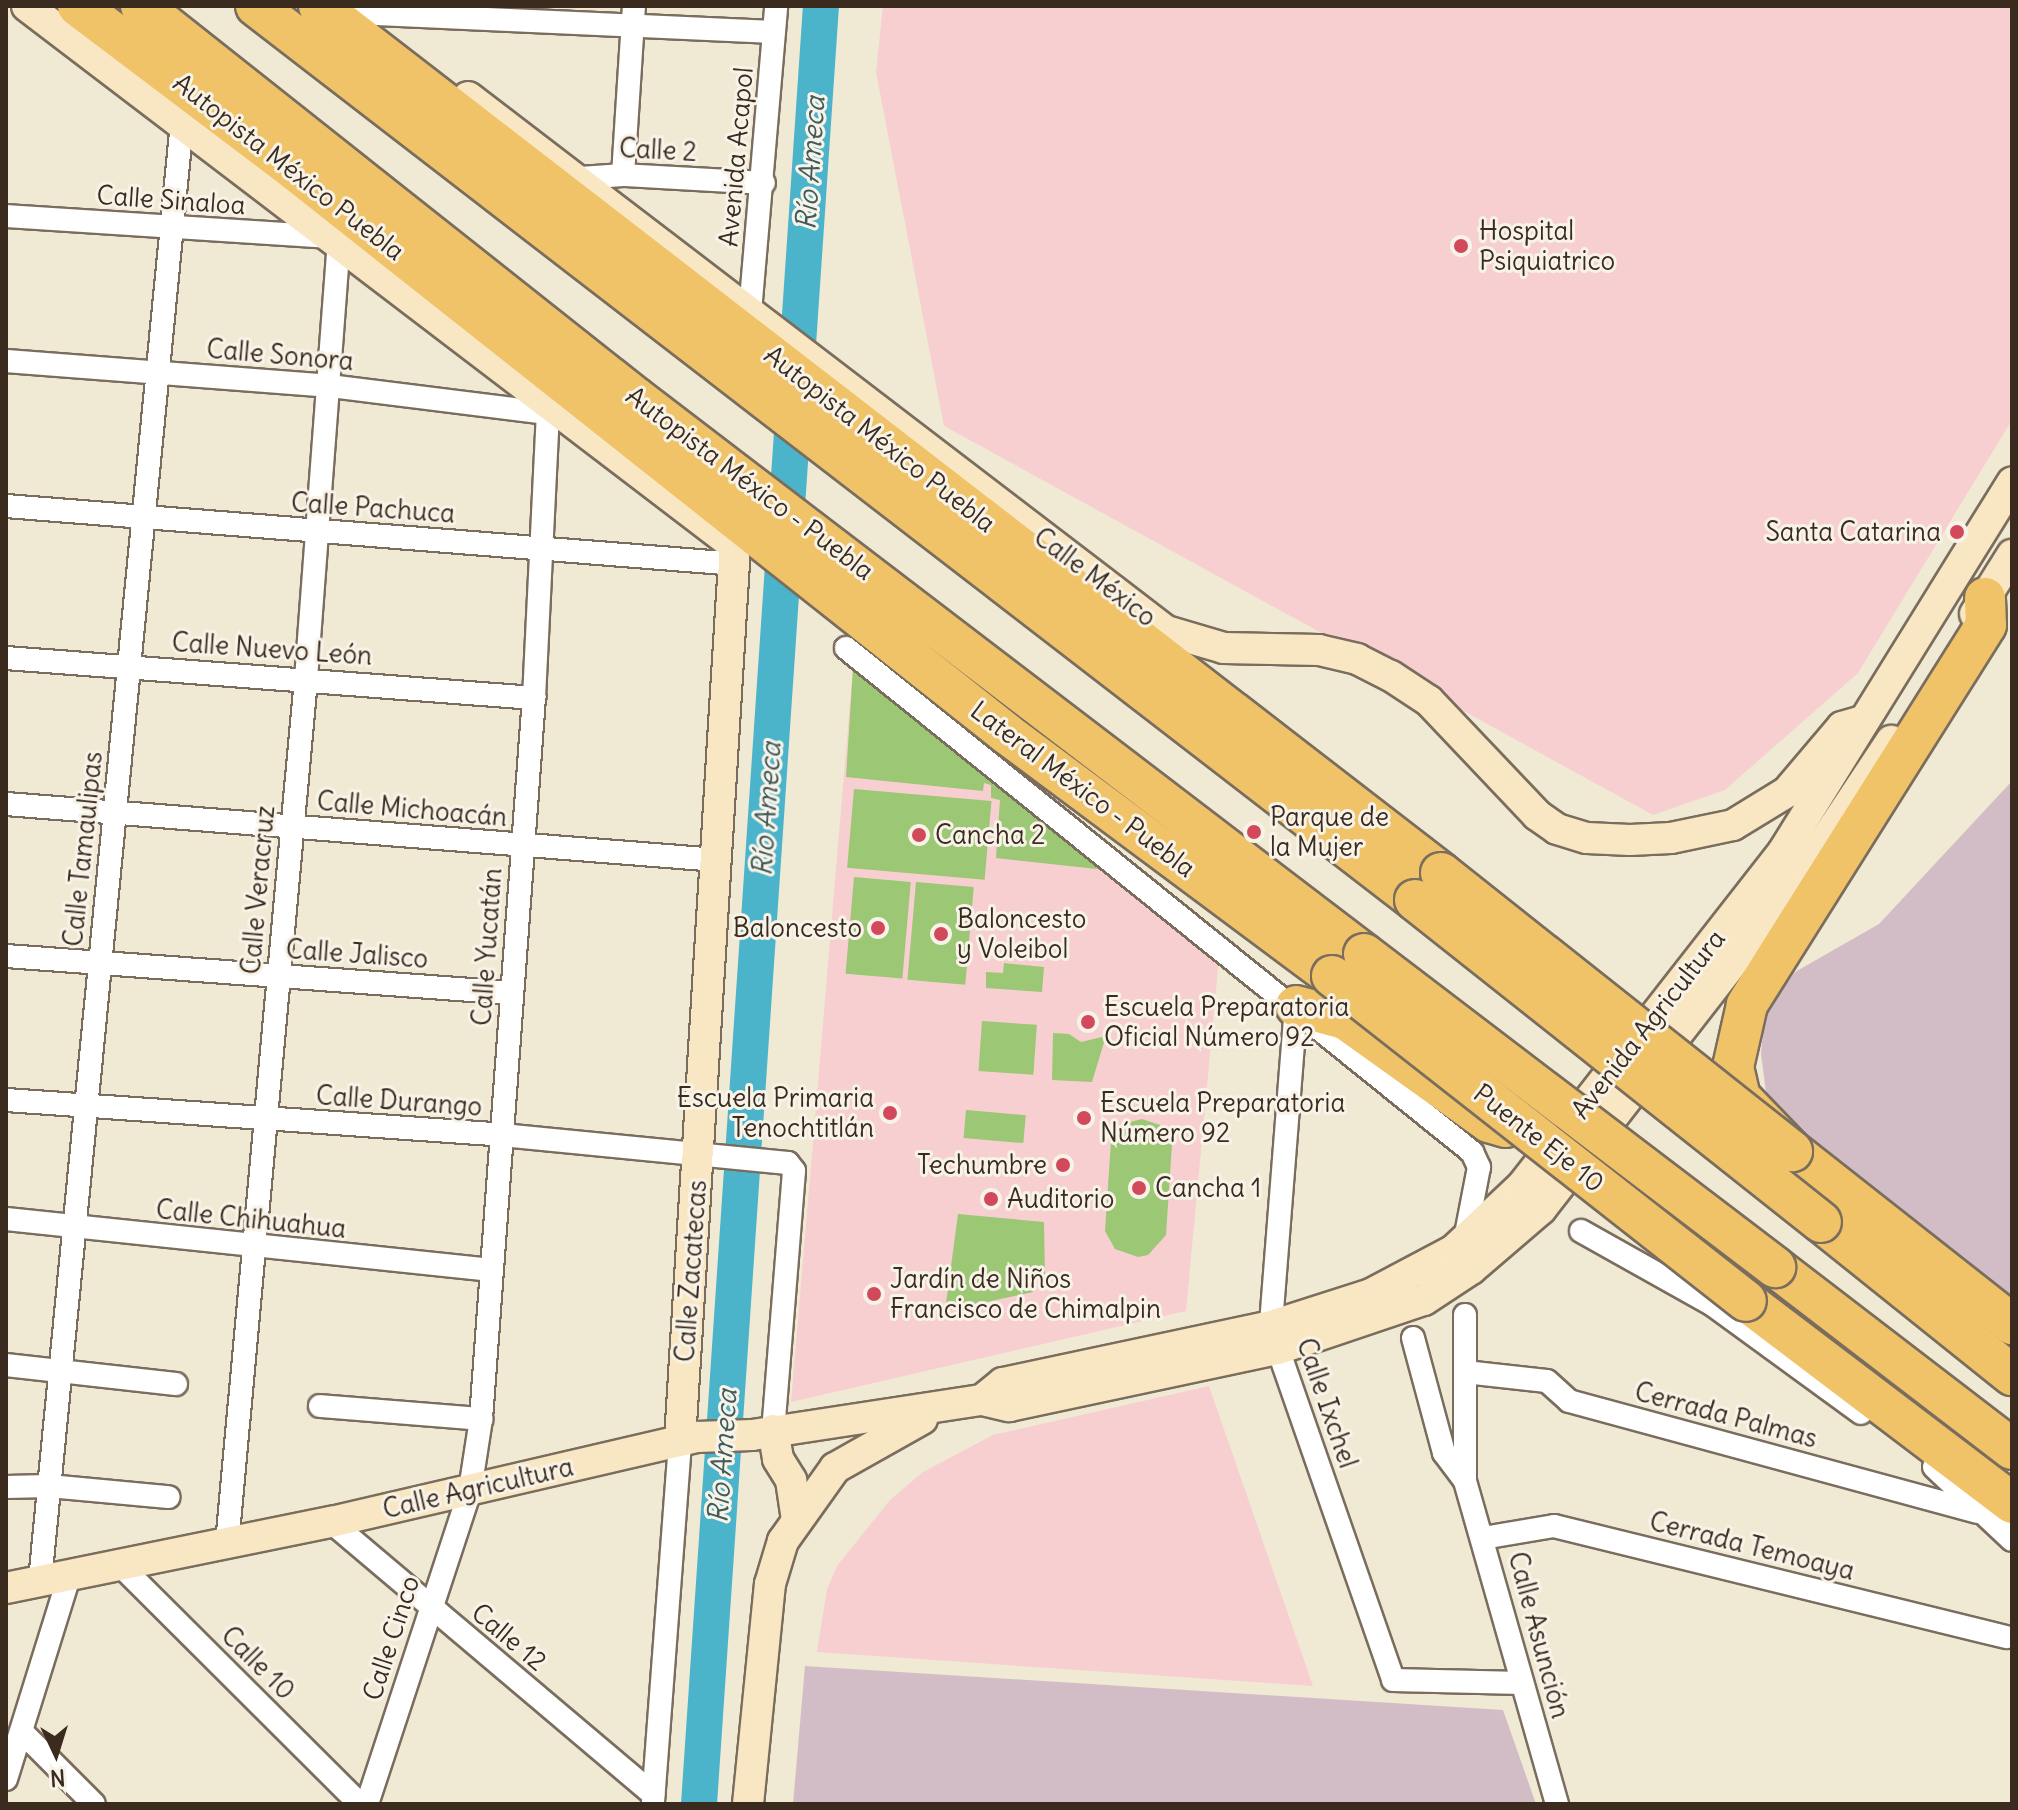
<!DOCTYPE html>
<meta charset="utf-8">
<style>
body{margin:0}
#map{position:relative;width:2018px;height:1810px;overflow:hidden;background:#f0ead4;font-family:Delius,sans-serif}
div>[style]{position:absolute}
.built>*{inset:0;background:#f7cfd1}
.industrial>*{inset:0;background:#d2bdc6}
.green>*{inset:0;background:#9cc774;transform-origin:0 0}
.river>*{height:36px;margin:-18px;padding:0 18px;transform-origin:18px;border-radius:18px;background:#4bb4ca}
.roads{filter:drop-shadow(2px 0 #7a6d5e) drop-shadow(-2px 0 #7a6d5e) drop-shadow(0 2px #7a6d5e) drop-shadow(0 -2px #7a6d5e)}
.street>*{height:22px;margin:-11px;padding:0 11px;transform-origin:11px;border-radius:11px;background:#fff}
.secondary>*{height:30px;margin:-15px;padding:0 15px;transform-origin:15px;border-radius:15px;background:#f9e7c3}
.highway>*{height:40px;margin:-20px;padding:0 20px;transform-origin:20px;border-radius:20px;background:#f0c369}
.bridges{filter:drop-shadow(2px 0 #7a6d5e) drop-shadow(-2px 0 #7a6d5e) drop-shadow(0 2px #7a6d5e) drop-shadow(0 -2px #7a6d5e)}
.highway-bridge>*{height:40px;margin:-20px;padding:0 20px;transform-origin:20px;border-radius:20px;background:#f0c369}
.dots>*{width:22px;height:22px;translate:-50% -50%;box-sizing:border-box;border:4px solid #f7f3e8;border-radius:50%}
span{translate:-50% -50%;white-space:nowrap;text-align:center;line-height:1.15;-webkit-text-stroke:6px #f7f3e8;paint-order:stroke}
.street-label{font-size:26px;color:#3b2a1e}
.poi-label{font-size:26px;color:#3b2a1e}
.left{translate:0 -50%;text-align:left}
.right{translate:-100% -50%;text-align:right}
.water-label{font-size:28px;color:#415a5a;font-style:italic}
.frame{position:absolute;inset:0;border:8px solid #3b2a1e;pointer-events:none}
.north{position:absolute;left:16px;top:1714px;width:80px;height:80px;-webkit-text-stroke:6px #f7f3e8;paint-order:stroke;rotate:176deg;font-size:22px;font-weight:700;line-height:32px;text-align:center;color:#3b2a1e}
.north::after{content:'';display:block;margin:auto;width:28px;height:36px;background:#3b2a1e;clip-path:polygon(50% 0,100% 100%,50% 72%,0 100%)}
</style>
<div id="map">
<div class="built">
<div style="clip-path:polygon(883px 6px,2012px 6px,2012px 420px,1858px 673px,1725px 790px,1653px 815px,944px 426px,876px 72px)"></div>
<div style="clip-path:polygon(853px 668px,1219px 958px,1186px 1311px,791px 1402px)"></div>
<div style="clip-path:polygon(1209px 1386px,1313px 1686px,817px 1652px,827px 1589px,837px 1566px,890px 1500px,923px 1472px,993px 1435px)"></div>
</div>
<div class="industrial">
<div style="clip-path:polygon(2012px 781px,2012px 1302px,1768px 1108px,1761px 1054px,1765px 1013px,1795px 972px,1879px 924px)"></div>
<div style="clip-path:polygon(805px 1666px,1503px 1710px,1536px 1804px,793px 1804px)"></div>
</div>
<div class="green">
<div style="clip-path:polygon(853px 668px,1106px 870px,996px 858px,1000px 800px,991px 798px,991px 785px,984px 783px,983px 791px,846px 777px)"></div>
<div style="left:854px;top:789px;width:138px;height:79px;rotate:5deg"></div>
<div style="left:854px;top:877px;width:57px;height:97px;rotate:5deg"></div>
<div style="left:916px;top:882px;width:58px;height:98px;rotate:5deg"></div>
<div style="clip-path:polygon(1004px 963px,1044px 967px,1042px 992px,986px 988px,986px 972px,1003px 973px)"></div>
<div style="left:982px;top:1021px;width:55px;height:50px;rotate:4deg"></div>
<div style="clip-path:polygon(1053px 1033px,1069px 1034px,1081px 1042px,1106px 1036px,1092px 1082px,1052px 1080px)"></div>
<div style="left:966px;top:1110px;width:60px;height:28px;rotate:5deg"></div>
<div style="clip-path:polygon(1142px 1119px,1160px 1125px,1172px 1144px,1166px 1235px,1148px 1255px,1138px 1257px,1115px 1249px,1105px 1231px,1111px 1141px,1122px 1124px)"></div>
<div style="clip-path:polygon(958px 1214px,1044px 1222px,1045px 1279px,1031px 1280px,1033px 1292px,945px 1311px)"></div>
</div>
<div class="river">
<div style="left:699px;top:1804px;width:1802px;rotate:-86.12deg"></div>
</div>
<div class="roads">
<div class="street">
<div style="left:355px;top:13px;width:419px;rotate:2.6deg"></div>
<div style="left:623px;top:175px;width:169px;rotate:-86.3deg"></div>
<div style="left:566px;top:179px;width:57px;rotate:-4deg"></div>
<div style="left:623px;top:175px;width:141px;rotate:3.2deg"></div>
<div style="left:6px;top:216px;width:326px;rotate:3.7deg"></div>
<div style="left:750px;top:312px;width:307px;rotate:-85.1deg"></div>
<div style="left:6px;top:361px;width:325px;rotate:4.4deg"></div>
<div style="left:330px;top:386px;width:220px;rotate:7.1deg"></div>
<div style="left:6px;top:506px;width:732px;rotate:4.54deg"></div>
<div style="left:846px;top:648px;width:804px;rotate:38.84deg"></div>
<div style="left:1472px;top:1152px;width:17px;rotate:65deg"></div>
<div style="left:1479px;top:1167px;width:74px;rotate:100.9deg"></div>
<div style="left:6px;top:658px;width:530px;rotate:4.33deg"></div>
<div style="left:6px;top:804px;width:713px;rotate:4.5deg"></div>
<div style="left:6px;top:956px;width:507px;rotate:4.18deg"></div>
<div style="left:1296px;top:1006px;width:321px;rotate:94.5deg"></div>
<div style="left:1271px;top:1326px;width:24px;rotate:73deg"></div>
<div style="left:1278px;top:1349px;width:350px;rotate:70.8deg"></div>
<div style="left:1393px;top:1680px;width:129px;rotate:1.3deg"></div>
<div style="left:6px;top:1100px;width:497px;rotate:4deg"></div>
<div style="left:502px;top:1135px;width:287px;rotate:5.6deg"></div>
<div style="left:788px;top:1163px;width:10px;rotate:53deg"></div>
<div style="left:794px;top:1171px;width:260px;rotate:94.6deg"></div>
<div style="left:6px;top:1219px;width:487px;rotate:6deg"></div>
<div style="left:1581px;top:1231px;width:151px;rotate:29.3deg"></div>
<div style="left:1713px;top:1305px;width:183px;rotate:36.1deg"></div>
<div style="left:1465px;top:1315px;width:166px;rotate:90deg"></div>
<div style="left:1465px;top:1481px;width:336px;rotate:74.1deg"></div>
<div style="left:1413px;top:1338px;width:119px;rotate:74.9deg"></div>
<div style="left:1444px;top:1453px;width:35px;rotate:53deg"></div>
<div style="left:6px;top:1365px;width:171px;rotate:6.4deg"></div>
<div style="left:1465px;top:1372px;width:82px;rotate:6.3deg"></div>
<div style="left:1547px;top:1381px;width:30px;rotate:42deg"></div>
<div style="left:1569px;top:1401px;width:423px;rotate:15.2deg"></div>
<div style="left:320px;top:1406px;width:162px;rotate:4.6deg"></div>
<div style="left:1934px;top:1467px;width:107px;rotate:43.1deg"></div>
<div style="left:6px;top:1487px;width:43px;rotate:-1.3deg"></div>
<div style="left:49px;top:1486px;width:120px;rotate:5.3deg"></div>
<div style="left:331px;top:1522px;width:422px;rotate:40.2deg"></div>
<div style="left:1483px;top:1538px;width:72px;rotate:-9.6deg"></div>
<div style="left:1554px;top:1526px;width:466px;rotate:13.8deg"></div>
<div style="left:227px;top:1544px;width:869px;rotate:-84.78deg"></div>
<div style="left:306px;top:679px;width:438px;rotate:-85.7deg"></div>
<div style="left:117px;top:1562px;width:343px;rotate:44.9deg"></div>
<div style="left:40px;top:1581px;width:1465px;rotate:-84.44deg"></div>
<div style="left:23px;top:1733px;width:100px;rotate:45deg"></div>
<div style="left:6px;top:1779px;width:215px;rotate:-72.7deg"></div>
<div style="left:653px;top:1802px;width:363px;rotate:-85.7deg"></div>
<div style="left:367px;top:1804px;width:330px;rotate:-71.8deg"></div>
<div style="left:470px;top:1490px;width:72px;rotate:-81.2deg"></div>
<div style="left:481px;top:1419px;width:723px;rotate:-85.8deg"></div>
<div style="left:534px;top:698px;width:291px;rotate:-87.2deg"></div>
</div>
<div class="secondary">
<div style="left:27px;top:6px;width:890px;rotate:37.33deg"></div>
<div style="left:735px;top:546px;width:896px;rotate:93.52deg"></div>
<div style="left:468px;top:97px;width:879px;rotate:37.42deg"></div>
<div style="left:1166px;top:631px;width:60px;rotate:16.3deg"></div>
<div style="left:1224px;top:648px;width:95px;rotate:1.2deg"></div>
<div style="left:1319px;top:650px;width:39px;rotate:13deg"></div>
<div style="left:1357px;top:659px;width:38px;rotate:27deg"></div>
<div style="left:1391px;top:676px;width:45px;rotate:33.3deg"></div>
<div style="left:1429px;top:701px;width:157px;rotate:46.5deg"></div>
<div style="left:1537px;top:815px;width:24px;rotate:35deg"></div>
<div style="left:1557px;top:829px;width:31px;rotate:17deg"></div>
<div style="left:1587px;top:838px;width:43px;rotate:2.7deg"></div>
<div style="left:1630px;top:840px;width:41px;rotate:-2.8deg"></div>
<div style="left:1671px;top:838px;width:63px;rotate:-11.8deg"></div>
<div style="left:1733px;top:825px;width:63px;rotate:-31.4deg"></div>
<div style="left:1787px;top:792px;width:85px;rotate:-49.8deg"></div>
<div style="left:1842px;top:727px;width:18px;rotate:-16deg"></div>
<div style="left:1975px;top:614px;width:70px;rotate:-57.9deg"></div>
<div style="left:982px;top:1400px;width:28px;rotate:13deg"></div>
<div style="left:1009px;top:1406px;width:275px;rotate:-12deg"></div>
<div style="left:1278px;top:1349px;width:154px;rotate:-18.6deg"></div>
<div style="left:1424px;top:1300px;width:56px;rotate:-33.4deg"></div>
<div style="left:1471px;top:1269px;width:92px;rotate:-40.6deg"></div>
<div style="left:1541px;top:1209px;width:431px;rotate:-52.1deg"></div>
<div style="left:1806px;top:869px;width:154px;rotate:-56.4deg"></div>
<div style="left:773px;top:1430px;width:29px;rotate:80deg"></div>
<div style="left:778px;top:1459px;width:25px;rotate:58deg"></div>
<div style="left:791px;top:1480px;width:40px;rotate:81.5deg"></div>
<div style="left:6px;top:1588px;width:332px;rotate:-11.5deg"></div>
<div style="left:331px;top:1522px;width:376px;rotate:-13.1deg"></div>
<div style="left:697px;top:1437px;width:55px;rotate:-2.1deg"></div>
<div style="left:752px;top:1435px;width:233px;rotate:-8.7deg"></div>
<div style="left:982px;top:1400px;width:27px;rotate:-39deg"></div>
<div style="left:1003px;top:1383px;width:274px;rotate:-12deg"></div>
<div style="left:1271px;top:1326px;width:105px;rotate:-17.7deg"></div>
<div style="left:1371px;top:1294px;width:94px;rotate:-27.9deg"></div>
<div style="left:1454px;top:1250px;width:93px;rotate:-43.3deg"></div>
<div style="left:1522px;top:1186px;width:424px;rotate:-52deg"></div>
<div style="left:1783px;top:852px;width:435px;rotate:-58.2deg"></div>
<div style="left:748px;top:1804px;width:221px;rotate:-84.3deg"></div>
<div style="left:770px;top:1584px;width:45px;rotate:-73.2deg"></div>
<div style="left:783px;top:1541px;width:90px;rotate:-54.5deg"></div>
<div style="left:835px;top:1468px;width:100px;rotate:-29.4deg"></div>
</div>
<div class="highway">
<div style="left:78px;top:6px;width:273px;rotate:37.1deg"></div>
<div style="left:296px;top:171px;width:907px;rotate:38.37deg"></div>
<div style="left:1007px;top:734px;width:405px;rotate:36.7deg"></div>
<div style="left:141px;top:6px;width:631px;rotate:38.38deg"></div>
<div style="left:636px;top:398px;width:916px;rotate:37.37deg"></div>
<div style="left:256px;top:6px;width:1464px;rotate:37.64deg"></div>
<div style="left:319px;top:6px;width:1418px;rotate:37.69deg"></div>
<div style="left:1985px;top:598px;width:27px;rotate:88deg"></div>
<div style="left:1986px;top:625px;width:449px;rotate:122.2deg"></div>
<div style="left:1747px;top:1005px;width:64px;rotate:102.7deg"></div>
<div style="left:1733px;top:1067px;width:31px;rotate:77deg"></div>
<div style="left:1740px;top:1097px;width:75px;rotate:46.1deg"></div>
<div style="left:1792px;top:1151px;width:280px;rotate:38.2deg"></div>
<div style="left:1296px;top:1006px;width:51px;rotate:14.9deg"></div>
<div style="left:1345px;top:1019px;width:177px;rotate:35.6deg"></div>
<div style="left:1489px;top:1122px;width:17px;rotate:17deg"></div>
<div style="left:1821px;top:1222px;width:245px;rotate:38.7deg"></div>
<div style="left:1775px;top:1267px;width:299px;rotate:37.5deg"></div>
<div style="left:1746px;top:1301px;width:334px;rotate:37.2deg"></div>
</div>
</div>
<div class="bridges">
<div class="highway-bridge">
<div style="left:1441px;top:873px;width:448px;rotate:38.4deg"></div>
<div style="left:1415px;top:900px;width:518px;rotate:38.42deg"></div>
<div style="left:1364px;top:954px;width:517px;rotate:37.29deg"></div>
<div style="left:1332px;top:976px;width:526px;rotate:38.13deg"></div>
</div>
</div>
<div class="dots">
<div style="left:1461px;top:246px;background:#d1495b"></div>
<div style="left:1957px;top:532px;background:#d1495b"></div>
<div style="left:1254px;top:832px;background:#d1495b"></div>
<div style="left:919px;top:835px;background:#d1495b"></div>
<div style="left:878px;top:928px;background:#d1495b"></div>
<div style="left:941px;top:934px;background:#d1495b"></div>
<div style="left:1088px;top:1022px;background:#d1495b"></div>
<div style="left:890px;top:1113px;background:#d1495b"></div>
<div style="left:1084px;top:1118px;background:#d1495b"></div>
<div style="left:1063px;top:1165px;background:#d1495b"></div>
<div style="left:1139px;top:1188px;background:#d1495b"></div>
<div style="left:991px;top:1199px;background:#d1495b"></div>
<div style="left:874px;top:1294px;background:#d1495b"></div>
</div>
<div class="street-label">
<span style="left:658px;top:150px;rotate:3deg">Calle 2</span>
<span style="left:736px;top:157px;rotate:-85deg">Avenida Acapol</span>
<span style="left:289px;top:167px;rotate:38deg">Autopista México Puebla</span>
<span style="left:171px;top:200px;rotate:4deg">Calle Sinaloa</span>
<span style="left:280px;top:355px;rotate:5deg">Calle Sonora</span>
<span style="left:880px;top:439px;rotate:38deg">Autopista México Puebla</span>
<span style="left:750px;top:483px;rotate:37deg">Autopista México - Puebla</span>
<span style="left:373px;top:508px;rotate:4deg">Calle Pachuca</span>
<span style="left:1095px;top:577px;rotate:37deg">Calle México</span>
<span style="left:272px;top:649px;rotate:4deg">Calle Nuevo León</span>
<span style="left:1083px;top:789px;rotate:37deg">Lateral México - Puebla</span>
<span style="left:412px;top:809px;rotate:5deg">Calle Michoacán</span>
<span style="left:83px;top:849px;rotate:-84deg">Calle Tamaulipas</span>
<span style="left:258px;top:890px;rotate:-85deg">Calle Veracruz</span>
<span style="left:487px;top:947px;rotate:-86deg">Calle Yucatán</span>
<span style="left:357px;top:954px;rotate:4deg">Calle Jalisco</span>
<span style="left:1648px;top:1024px;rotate:-52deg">Avenida Agricultura</span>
<span style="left:399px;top:1101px;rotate:4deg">Calle Durango</span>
<span style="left:1539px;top:1138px;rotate:38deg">Puente Eje 10</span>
<span style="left:251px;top:1219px;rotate:6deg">Calle Chihuahua</span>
<span style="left:691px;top:1271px;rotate:-86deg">Calle Zacatecas</span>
<span style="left:1327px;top:1403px;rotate:71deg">Calle Ixchel</span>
<span style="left:1726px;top:1415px;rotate:15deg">Cerrada Palmas</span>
<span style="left:478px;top:1488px;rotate:-13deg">Calle Agricultura</span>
<span style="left:1752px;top:1546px;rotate:14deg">Cerrada Temoaya</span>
<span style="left:1539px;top:1635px;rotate:75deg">Calle Asunción</span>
<span style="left:509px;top:1637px;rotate:40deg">Calle 12</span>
<span style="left:391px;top:1638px;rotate:-72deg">Calle Cinco</span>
<span style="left:258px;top:1663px;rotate:45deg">Calle 10</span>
</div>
<div class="poi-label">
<span class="left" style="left:1479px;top:246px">Hospital<br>Psiquiatrico</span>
<span class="right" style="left:1941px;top:532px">Santa Catarina</span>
<span class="left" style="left:1270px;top:832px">Parque de<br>la Mujer</span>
<span class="left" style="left:935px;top:835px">Cancha 2</span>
<span class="left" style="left:957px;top:934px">Baloncesto<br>y Voleibol</span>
<span class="right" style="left:862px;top:928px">Baloncesto</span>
<span class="left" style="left:1104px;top:1022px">Escuela Preparatoria<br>Oficial Número 92</span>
<span class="right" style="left:874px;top:1113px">Escuela Primaria<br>Tenochtitlán</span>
<span class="left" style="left:1100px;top:1118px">Escuela Preparatoria<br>Número 92</span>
<span class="right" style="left:1047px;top:1165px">Techumbre</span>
<span class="left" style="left:1155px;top:1188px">Cancha 1</span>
<span class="left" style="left:1007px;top:1199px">Auditorio</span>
<span class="left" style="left:890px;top:1294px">Jardín de Niños<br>Francisco de Chimalpin</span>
</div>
<div class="water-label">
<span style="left:810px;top:163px;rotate:-86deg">Río Ameca</span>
<span style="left:766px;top:809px;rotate:-86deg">Río Ameca</span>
<span style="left:722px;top:1456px;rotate:-86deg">Río Ameca</span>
</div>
<div class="frame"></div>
<div class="north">N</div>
</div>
